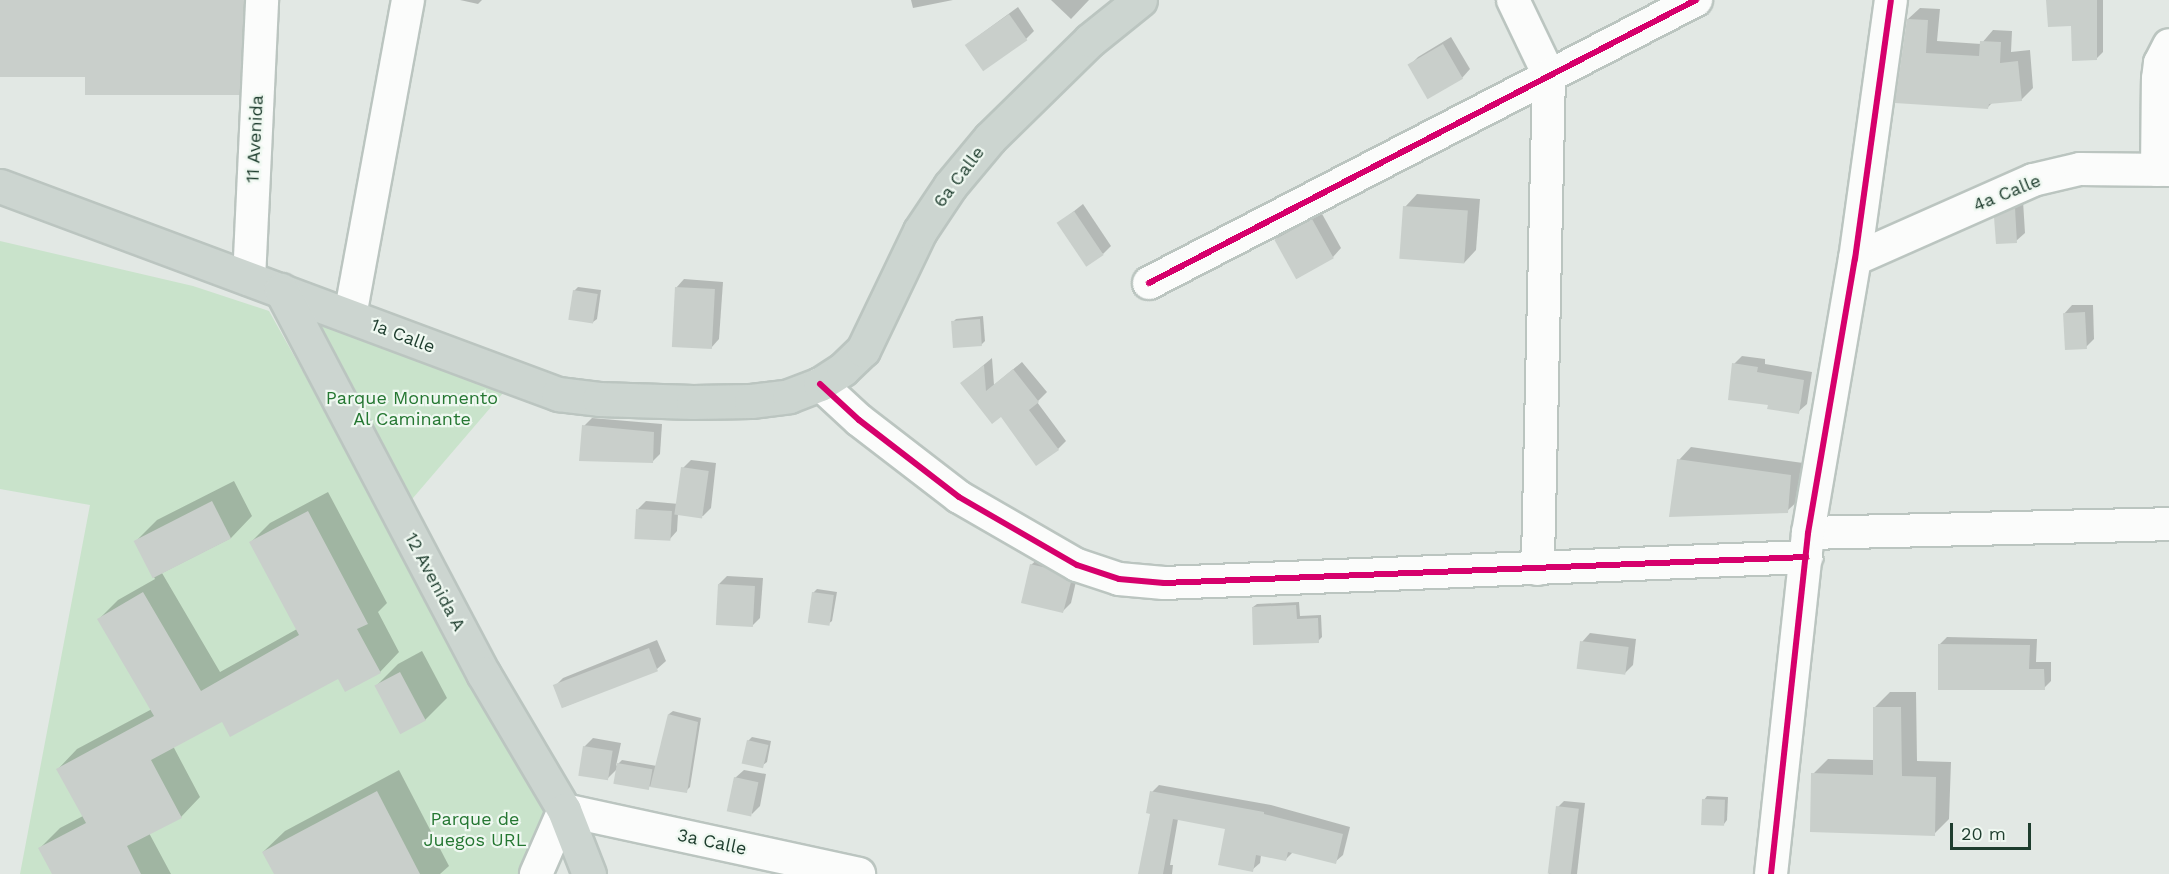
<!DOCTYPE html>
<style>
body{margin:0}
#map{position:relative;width:2169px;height:874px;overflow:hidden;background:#e2e8e4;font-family:"Work Sans",sans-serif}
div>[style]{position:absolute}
.green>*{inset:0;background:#c9e3cb}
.shadow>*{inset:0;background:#0003}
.building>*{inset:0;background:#c9cfcb;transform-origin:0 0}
.roads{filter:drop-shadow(2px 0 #bbc5c0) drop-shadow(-2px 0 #bbc5c0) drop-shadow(0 2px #bbc5c0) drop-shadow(0 -2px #bbc5c0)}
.minor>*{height:32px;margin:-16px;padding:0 16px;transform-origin:16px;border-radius:16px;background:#fbfcfb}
.major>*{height:33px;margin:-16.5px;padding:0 16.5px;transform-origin:16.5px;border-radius:16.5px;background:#ccd5d0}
.cycleway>*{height:6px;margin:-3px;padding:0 3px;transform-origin:3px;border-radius:3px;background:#d6006c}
span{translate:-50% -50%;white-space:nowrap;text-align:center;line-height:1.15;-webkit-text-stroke:4.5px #eff8f1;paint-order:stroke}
.street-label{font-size:18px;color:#1e3d2e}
.park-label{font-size:18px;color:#257732}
.scale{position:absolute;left:1950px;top:823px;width:81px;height:27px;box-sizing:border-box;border:3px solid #1e3d2e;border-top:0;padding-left:8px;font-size:18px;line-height:21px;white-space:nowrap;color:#1e3d2e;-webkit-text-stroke:4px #eff8f1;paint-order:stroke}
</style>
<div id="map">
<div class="green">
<div style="clip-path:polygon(0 241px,193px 286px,269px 311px,548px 810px,524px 874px,20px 874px,90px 505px,0 489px)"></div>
<div style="clip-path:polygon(293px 301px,509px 386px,401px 512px)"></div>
</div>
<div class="shadow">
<div style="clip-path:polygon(0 0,259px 0,255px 78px,239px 94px,87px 75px,0 76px)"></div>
<div style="clip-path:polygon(460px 0,482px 0,478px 4px)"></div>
<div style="clip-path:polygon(911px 0,953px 0,913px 8px)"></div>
<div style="clip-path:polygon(1051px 0,1089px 0,1071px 19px)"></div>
<div style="clip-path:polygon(2047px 0,2103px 0,2103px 52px,2096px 59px,2073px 24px)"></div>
<div style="clip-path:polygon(1018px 7px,1034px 31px,1026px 39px,966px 45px)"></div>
<div style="clip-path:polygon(1920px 8px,1940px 9px,1937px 41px,1981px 44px,1993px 30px,2012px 31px,2011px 52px,2030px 50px,2033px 88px,2021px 100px,1993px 102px,1988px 107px,1897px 101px,1908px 19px)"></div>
<div style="clip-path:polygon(1451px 37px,1470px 69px,1462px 78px,1429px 97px,1410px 65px,1418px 57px)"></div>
<div style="clip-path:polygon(1417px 194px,1480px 199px,1476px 250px,1464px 263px,1405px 207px)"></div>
<div style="clip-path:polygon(2023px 201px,2025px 233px,2016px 241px,1996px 217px,2004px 209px)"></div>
<div style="clip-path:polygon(1083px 204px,1111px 246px,1103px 254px,1059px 223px)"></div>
<div style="clip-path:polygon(1321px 212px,1341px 248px,1333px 257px,1276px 239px,1284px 231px)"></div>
<div style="clip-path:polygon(684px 279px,723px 282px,719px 339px,711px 348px,676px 288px)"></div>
<div style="clip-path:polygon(578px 287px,601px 290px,597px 319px,593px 322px,574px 291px)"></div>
<div style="clip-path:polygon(2072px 305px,2093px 305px,2094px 339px,2086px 347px,2064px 314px)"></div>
<div style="clip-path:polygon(983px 316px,985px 341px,981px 345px,953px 322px,956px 319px)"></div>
<div style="clip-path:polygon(1742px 356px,1765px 359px,1765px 364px,1812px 372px,1807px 404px,1798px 412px,1734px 364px)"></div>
<div style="clip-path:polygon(992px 358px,994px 385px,1022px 362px,1047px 392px,1037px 402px,1066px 441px,1058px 449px,1002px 414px,962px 383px)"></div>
<div style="clip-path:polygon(592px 418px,662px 424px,660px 454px,652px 462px,584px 426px)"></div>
<div style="clip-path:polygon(1691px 447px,1803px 463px,1800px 499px,1787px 511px,1679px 460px)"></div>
<div style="clip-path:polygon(691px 460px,716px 463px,711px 508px,703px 516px,678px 514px,677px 531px,669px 540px,638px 509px,646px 501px,679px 504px,683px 468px)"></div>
<div style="clip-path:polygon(234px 481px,252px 516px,231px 538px,162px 573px,220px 672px,297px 629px,251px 542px,270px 523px,328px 492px,387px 603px,378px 612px,399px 652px,380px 672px,339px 677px,223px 720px,173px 746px,200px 797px,181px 817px,149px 833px,171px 874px,54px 874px,40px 848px,60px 828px,83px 816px,58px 769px,77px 749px,152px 709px,99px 619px,118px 600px,155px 579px,136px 541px,157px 520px)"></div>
<div style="clip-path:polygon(1040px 557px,1078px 573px,1071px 603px,1063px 611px,1031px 565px)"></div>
<div style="clip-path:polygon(727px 576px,763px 578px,760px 618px,752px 626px,719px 584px)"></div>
<div style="clip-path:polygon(817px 589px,837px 592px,832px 621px,828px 624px,813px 593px)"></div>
<div style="clip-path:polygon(1299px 602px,1300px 616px,1321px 615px,1322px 637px,1318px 641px,1253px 607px,1257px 604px)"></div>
<div style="clip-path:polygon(1590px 633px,1636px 639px,1633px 665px,1625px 673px,1582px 642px)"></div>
<div style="clip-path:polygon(1947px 637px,2037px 639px,2036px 662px,2051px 662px,2051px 681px,2044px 688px,1940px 644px)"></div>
<div style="clip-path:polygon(657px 640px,666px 661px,657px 669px,564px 707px,555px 686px,563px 678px)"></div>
<div style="clip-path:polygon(422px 651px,447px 698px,425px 720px,376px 686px,398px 664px)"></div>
<div style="clip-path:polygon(1890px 692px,1916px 692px,1917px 761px,1951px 762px,1949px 819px,1934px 834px,1813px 774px,1828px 759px,1874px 760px,1875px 707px)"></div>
<div style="clip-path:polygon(673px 711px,701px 718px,690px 787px,686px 791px,650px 786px,647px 789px,618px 768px,607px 779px,584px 747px,593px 738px,621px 743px,616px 766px,622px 760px,657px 766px,669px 714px)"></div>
<div style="clip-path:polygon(752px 737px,771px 741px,767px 762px,763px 765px,748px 741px)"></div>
<div style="clip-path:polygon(399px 770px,449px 866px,440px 874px,275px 874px,263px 852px,285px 831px)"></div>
<div style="clip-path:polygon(744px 770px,766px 774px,760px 806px,752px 814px,735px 778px)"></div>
<div style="clip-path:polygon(1159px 785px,1271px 805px,1350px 827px,1343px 855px,1335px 862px,1293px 852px,1286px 859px,1261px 855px,1260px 863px,1252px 870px,1227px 828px,1178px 819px,1170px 865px,1173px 865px,1172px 874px,1140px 874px,1152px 813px,1152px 792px)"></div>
<div style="clip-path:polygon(1707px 796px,1728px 797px,1727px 820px,1724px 824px,1704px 800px)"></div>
<div style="clip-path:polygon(1564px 801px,1585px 803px,1577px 874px,1549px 874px,1558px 807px)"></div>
</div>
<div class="building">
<div style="clip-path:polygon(0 0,244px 0,240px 95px,85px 95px,85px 77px,0 77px)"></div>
<div style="clip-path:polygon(2046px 0,2097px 0,2097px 60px,2072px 61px,2071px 26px,2048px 27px)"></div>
<div style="left:1009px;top:14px;width:32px;height:54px;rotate:55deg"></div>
<div style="clip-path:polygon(1907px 19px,1928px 20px,1926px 53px,1979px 56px,1980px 41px,2001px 42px,2000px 63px,2018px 61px,2022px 101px,1989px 104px,1988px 109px,1895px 103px)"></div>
<div style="left:1443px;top:44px;width:40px;height:41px;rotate:60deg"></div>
<div style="left:1403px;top:206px;width:65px;height:53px;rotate:4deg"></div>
<div style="clip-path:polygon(2015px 208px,2017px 243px,1996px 244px,1994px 217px)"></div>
<div style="left:1074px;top:211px;width:53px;height:21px;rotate:56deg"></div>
<div style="left:1312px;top:219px;width:45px;height:43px;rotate:61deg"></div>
<div style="left:675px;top:287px;width:40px;height:60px;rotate:3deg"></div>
<div style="left:573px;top:290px;width:25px;height:30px;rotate:9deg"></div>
<div style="left:2085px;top:312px;width:37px;height:22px;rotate:87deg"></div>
<div style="left:980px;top:319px;width:27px;height:29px;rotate:86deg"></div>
<div style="clip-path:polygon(1732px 363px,1758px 367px,1757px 372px,1804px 380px,1799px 414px,1767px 409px,1768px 405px,1728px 400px)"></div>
<div style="clip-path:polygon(984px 365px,986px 391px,1013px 369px,1039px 402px,1029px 410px,1059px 450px,1036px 466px,1001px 417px,992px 424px,960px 383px)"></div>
<div style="clip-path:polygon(582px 425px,654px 432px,653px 463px,579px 461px)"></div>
<div style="clip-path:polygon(1677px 459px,1791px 475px,1788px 513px,1669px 517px)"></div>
<div style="left:681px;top:467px;width:28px;height:48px;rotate:8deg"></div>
<div style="left:212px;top:501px;width:42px;height:88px;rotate:63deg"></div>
<div style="left:636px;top:509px;width:36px;height:30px;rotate:3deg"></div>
<div style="clip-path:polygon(308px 511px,368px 624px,357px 629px,381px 673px,345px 692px,338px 679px,230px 737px,222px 722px,151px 760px,182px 818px,127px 846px,141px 874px,52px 874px,38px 848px,86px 823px,56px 769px,154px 716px,97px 619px,143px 592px,201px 691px,299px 635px,249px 542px)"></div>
<div style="clip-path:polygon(1030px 564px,1047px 568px,1071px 582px,1063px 613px,1021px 603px)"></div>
<div style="left:718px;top:584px;width:37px;height:41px;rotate:3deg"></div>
<div style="left:812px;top:592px;width:22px;height:31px;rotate:8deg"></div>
<div style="clip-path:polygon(1296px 605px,1297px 619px,1318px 618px,1319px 643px,1253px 645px,1252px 607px)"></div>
<div style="left:1580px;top:641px;width:49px;height:28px;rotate:7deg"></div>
<div style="clip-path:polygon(1938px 644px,2030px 645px,2029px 669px,2044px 669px,2045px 690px,1938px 690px)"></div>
<div style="left:649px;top:648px;width:25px;height:103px;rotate:69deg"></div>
<div style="left:400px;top:672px;width:55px;height:29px;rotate:62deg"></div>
<div style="clip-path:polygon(1873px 707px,1901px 707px,1902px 776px,1936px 777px,1935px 836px,1810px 832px,1811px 773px,1873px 775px)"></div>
<div style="clip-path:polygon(668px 714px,698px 722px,687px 793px,650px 787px)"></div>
<div style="left:747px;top:740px;width:22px;height:24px;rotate:13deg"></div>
<div style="left:583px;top:746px;width:30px;height:30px;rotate:9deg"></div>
<div style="left:617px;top:763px;width:36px;height:21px;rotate:10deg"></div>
<div style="left:734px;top:777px;width:25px;height:35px;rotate:12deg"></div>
<div style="clip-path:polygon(377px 791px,420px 874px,274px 874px,262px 852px)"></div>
<div style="clip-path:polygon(1150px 791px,1264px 812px,1264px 814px,1343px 834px,1336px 864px,1288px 852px,1286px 861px,1256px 855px,1253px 872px,1218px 865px,1225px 829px,1173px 819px,1163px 874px,1138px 874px,1150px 814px,1146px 813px)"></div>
<div style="left:1702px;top:799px;width:23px;height:26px;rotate:2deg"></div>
<div style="left:1556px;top:806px;width:23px;height:68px;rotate:7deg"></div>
</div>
<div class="roads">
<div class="minor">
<div style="left:1513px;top:0;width:83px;rotate:64.4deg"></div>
<div style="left:1549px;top:75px;width:494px;rotate:91.3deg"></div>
<div style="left:2157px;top:170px;width:91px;rotate:-89.4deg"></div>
<div style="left:2158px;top:79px;width:16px;rotate:-83deg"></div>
<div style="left:2160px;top:63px;width:20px;rotate:-63deg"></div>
<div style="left:1855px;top:259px;width:195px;rotate:-23.9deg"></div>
<div style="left:2033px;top:180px;width:48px;rotate:-13.2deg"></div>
<div style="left:2080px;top:169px;width:89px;rotate:0.6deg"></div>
<div style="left:249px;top:279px;width:279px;rotate:-87.3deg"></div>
<div style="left:1149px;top:283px;width:616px;rotate:-27.36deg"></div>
<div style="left:350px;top:316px;width:321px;rotate:-79.6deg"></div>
<div style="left:820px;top:384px;width:53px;rotate:42.7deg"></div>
<div style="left:859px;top:420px;width:126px;rotate:37.6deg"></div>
<div style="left:959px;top:497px;width:136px;rotate:30deg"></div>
<div style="left:1077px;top:565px;width:44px;rotate:18.4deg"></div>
<div style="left:1119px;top:579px;width:45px;rotate:5.1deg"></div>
<div style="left:1164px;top:583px;width:643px;rotate:-2.32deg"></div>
<div style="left:1808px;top:533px;width:361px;rotate:-1.4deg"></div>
<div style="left:536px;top:874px;width:70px;rotate:-66.4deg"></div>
<div style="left:564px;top:810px;width:302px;rotate:12.2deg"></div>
<div style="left:1771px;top:874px;width:343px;rotate:-83.8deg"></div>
<div style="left:1808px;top:533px;width:278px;rotate:-80.3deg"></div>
<div style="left:1855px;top:259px;width:261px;rotate:-82.1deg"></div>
</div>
<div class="major">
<div style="left:0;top:186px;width:596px;rotate:20.44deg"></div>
<div style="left:558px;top:394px;width:41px;rotate:7deg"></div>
<div style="left:599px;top:399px;width:94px;rotate:1.8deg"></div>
<div style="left:693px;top:402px;width:58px;rotate:-1deg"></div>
<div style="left:751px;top:401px;width:38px;rotate:-7deg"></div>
<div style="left:789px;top:396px;width:33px;rotate:-21deg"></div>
<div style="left:820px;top:384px;width:27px;rotate:-33deg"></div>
<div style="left:843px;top:369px;width:28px;rotate:-44deg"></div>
<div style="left:863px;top:350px;width:132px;rotate:-64.4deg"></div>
<div style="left:920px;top:231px;width:54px;rotate:-56.3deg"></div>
<div style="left:950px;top:186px;width:62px;rotate:-50.2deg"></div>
<div style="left:990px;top:138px;width:140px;rotate:-44.4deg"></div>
<div style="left:1090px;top:40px;width:64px;rotate:-38.7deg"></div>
<div style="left:281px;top:290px;width:433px;rotate:62.2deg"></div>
<div style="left:483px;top:673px;width:159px;rotate:59.4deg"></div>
<div style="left:564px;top:810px;width:69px;rotate:68.7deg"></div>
</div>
</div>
<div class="cycleway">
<div style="left:1149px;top:283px;width:616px;rotate:-27.36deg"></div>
<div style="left:820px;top:384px;width:53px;rotate:42.7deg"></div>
<div style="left:859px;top:420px;width:126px;rotate:37.6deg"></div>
<div style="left:959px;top:497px;width:136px;rotate:30deg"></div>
<div style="left:1077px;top:565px;width:44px;rotate:18.4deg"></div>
<div style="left:1119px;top:579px;width:45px;rotate:5.1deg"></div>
<div style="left:1164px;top:583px;width:643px;rotate:-2.32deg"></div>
<div style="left:1771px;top:874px;width:343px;rotate:-83.8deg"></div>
<div style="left:1808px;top:533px;width:278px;rotate:-80.3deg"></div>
<div style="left:1855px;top:259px;width:261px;rotate:-82.1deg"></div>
</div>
<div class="street-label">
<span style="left:255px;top:139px;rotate:-87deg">11 Avenida</span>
<span style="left:959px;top:177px;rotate:-53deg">6a Calle</span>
<span style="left:2007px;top:193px;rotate:-22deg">4a Calle</span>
<span style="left:403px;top:336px;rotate:21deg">1a Calle</span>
<span style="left:435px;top:582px;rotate:62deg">12 Avenida A</span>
<span style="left:712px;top:842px;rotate:12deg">3a Calle</span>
</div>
<div class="park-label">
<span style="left:412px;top:409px">Parque Monumento<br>Al Caminante</span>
<span style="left:475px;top:830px">Parque de<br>Juegos URL</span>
</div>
<div class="scale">20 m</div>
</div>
